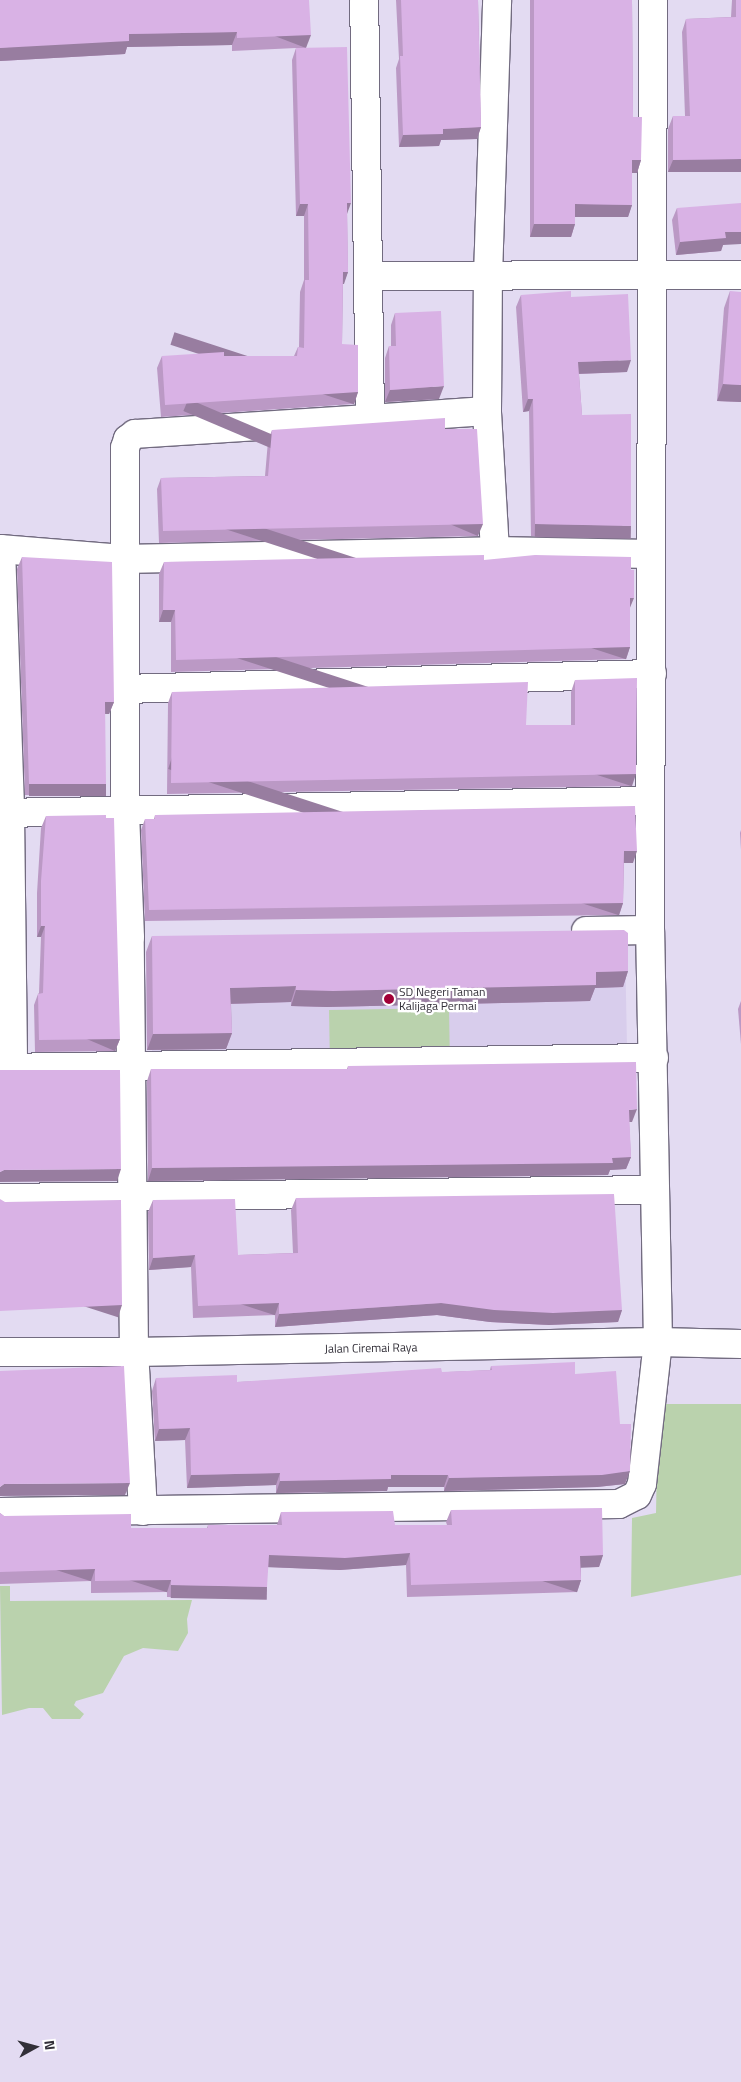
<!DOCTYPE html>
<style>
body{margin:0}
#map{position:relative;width:741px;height:2082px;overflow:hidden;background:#e3dbf2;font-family:"Titillium Web",sans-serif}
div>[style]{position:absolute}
.built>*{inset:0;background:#d8cdec}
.green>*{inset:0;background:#bad2ad;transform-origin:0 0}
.roads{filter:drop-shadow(1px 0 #726b80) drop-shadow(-1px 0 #726b80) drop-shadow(0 1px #726b80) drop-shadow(0 -1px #726b80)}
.street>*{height:28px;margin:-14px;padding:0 14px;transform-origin:14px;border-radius:14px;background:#fff}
.wall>*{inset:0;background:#bb99c5}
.shaded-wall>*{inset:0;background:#987da0;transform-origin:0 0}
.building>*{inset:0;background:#d9b2e5}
.dots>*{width:14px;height:14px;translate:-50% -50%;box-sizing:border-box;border:2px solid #fff;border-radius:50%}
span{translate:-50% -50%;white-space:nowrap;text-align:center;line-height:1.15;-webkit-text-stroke:4.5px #fff;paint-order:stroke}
.poi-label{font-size:12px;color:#322f38}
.left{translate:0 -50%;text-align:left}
.street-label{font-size:12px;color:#322f38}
.north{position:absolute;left:10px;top:2022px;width:50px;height:50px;-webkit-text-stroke:4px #fff;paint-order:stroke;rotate:83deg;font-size:14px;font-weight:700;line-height:20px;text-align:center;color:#322f38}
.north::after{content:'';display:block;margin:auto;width:18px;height:22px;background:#322f38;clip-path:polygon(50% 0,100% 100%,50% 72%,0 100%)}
</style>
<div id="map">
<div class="built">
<div style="clip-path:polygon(625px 946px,627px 1046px,154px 1054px,152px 1051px,151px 951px)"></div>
</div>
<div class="green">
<div style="left:449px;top:1008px;width:39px;height:120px;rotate:89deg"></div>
<div style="clip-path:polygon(658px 1404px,741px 1404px,741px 1575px,631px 1597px,632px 1518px,656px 1513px)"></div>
<div style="clip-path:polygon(0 1586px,10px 1586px,10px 1601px,192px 1600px,187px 1619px,188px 1633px,178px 1651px,143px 1648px,124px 1656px,103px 1693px,76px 1701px,74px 1705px,84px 1714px,80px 1719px,52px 1719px,43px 1708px,29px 1708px,2px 1715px)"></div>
</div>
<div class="roads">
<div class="street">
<div style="left:370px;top:276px;width:371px;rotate:-0.2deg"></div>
<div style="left:370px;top:419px;width:117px;rotate:-3.9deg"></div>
<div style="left:0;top:549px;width:123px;rotate:4.6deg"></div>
<div style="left:123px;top:559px;width:372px;rotate:-1.2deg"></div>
<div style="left:495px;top:551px;width:155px;rotate:1.1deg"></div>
<div style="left:1px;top:549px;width:264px;rotate:88deg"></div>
<div style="left:10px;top:813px;width:254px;rotate:89.3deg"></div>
<div style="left:495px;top:551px;width:140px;rotate:-93.3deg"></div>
<div style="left:487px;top:411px;width:135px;rotate:-89.6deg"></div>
<div style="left:488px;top:276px;width:276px;rotate:-88.1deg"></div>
<div style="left:124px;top:689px;width:528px;rotate:-1.63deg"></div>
<div style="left:0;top:813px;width:650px;rotate:-1.06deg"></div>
<div style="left:586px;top:931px;width:64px;rotate:-0.9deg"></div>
<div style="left:0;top:1068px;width:654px;rotate:-0.88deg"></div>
<div style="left:0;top:1198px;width:654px;rotate:-0.7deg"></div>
<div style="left:0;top:1352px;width:134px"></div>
<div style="left:134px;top:1352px;width:524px;rotate:-1.09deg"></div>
<div style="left:658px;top:1342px;width:83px;rotate:1.4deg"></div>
<div style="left:143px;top:1511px;width:159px;rotate:-93.2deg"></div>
<div style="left:134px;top:1352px;width:415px;rotate:-90.6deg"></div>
<div style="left:130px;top:937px;width:124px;rotate:-92.3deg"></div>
<div style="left:125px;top:813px;width:365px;rotate:-90deg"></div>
<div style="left:125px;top:448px;width:9px;rotate:-72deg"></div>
<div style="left:128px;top:439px;width:9px;rotate:-36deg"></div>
<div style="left:135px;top:434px;width:235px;rotate:-3.7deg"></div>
<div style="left:370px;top:419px;width:419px;rotate:-90.8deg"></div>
<div style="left:0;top:1512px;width:619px;rotate:-0.74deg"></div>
<div style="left:619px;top:1504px;width:20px;rotate:-27deg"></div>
<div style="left:637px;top:1495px;width:12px;rotate:-66deg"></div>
<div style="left:642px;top:1484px;width:143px;rotate:-83.6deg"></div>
<div style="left:658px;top:1342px;width:412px;rotate:-91.1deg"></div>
<div style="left:650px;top:930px;width:930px;rotate:-89.82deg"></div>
</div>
</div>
<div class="wall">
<div style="clip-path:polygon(0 0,309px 0,306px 48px,347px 213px,348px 272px,343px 284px,342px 344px,358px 392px,354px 404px,161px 417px,157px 368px,162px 356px,294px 356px,298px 347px,299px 347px,300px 292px,304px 280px,304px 216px,296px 216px,292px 60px,296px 48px,232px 51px,232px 45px,127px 47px,125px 54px,0 61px)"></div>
<div style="clip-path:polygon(396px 0,478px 0,481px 127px,477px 139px,441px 140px,439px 146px,399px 147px,396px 68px,399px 59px)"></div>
<div style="clip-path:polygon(530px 0,632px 0,633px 117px,641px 160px,637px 173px,632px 173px,632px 205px,628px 217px,575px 217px,575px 224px,571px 237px,530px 237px)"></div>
<div style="clip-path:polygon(732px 0,741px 0,741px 172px,668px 172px,668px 129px,673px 116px,685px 116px,682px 32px,686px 19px,731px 17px)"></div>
<div style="clip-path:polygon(677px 208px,723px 245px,721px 251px,676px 255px,672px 220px)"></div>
<div style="clip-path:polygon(730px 291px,741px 402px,717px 401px,724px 308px)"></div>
<div style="clip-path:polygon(521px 295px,571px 297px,627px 372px,579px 374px,582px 415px,627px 538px,531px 536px,529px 411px,523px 412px,516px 307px)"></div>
<div style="clip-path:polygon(395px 313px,439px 399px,385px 402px,385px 358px,389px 346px,391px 346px,391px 325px)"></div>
<div style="clip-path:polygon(445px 429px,478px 536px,159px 543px,157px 489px,161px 478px,265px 476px,268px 441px,272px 430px)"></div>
<div style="clip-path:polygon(22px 557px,114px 702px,109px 714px,105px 714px,102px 795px,25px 795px,17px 569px)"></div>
<div style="clip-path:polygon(484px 560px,630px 607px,630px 647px,626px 659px,171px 672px,171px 622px,159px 622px,159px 574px,164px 562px)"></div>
<div style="clip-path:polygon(575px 680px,632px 786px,167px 794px,168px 703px,172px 692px,526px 725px,571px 725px,571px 692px)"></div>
<div style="clip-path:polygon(155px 815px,633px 863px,624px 863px,623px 903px,619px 915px,145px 921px,141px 830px,145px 819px,154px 819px)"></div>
<div style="clip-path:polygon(46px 816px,120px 1039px,115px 1051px,35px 1052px,34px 1005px,38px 994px,39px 993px,41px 937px,37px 937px,37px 893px,41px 828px)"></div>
<div style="clip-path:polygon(741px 830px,741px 850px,740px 833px)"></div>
<div style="clip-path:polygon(152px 936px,628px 971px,623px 987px,595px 988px,590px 1001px,327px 1007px,291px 1006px,291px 1002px,231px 1004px,232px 1033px,226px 1049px,147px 1050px,146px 952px)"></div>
<div style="clip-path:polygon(741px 1001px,741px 1044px,738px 1009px)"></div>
<div style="clip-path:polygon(348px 1066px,632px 1122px,629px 1122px,631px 1157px,626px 1169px,610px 1170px,608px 1175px,148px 1181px,147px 1081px,151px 1069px,347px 1069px)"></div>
<div style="clip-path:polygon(296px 1198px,622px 1310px,618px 1322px,549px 1325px,490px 1322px,437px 1315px,275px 1327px,275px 1315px,193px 1318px,191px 1267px,149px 1270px,148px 1212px,153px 1200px,238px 1255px,293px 1253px,291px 1210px)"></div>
<div style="clip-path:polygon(491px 1366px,575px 1374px,625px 1484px,597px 1487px,444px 1491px,444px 1487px,388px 1487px,387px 1491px,276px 1493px,276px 1485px,187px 1488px,185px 1440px,155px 1441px,152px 1391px,156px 1378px,237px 1382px,490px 1370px)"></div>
<div style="clip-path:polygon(451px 1510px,603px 1555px,599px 1567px,581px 1567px,581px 1580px,577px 1592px,407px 1597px,406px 1565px,340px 1570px,268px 1567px,263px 1599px,167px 1597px,167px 1592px,91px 1593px,91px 1581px,0 1584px,0 1513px,4px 1516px,131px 1528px,207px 1528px,208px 1525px,277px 1525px,281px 1512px,395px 1525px,447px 1525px,446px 1522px)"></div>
</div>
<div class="shaded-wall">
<div style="clip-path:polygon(237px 32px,232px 45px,127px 47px,125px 54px,0 61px,0 48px,129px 34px)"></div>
<div style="left:311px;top:35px;width:14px;height:74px;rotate:111deg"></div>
<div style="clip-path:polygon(481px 127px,477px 139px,441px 140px,439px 146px,399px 147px,403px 135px,443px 129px)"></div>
<div style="clip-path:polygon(741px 159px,741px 172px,668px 172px,673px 160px)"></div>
<div style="clip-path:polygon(632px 160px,641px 160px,637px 173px,627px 173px)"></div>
<div style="clip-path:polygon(347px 203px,351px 203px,347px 214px)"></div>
<div style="clip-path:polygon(300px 204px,308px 204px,304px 216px,296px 216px)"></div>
<div style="clip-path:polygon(575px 204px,632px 205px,628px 217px,571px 217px)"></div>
<div style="clip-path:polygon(534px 224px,575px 224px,571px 237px,530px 237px)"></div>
<div style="clip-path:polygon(725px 232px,741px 232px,741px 244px,723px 245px,721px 251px,676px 255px,680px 242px)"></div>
<div style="clip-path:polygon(343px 272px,348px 272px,344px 284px,339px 284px)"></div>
<div style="clip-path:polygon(631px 360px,627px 372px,574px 374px,578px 362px)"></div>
<div style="clip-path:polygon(723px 384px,741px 385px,741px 402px,717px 401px)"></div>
<div style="clip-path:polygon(444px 386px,439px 399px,385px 402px,390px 390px)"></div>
<div style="left:358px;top:392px;width:13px;height:193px;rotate:108deg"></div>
<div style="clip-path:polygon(528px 399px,533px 399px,529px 411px,523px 412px)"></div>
<div style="left:483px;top:524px;width:13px;height:320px;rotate:113deg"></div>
<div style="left:535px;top:524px;width:96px;height:13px;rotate:1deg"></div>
<div style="clip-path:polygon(630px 598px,634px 598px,629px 610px)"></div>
<div style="clip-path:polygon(163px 610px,175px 610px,171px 622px,159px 622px)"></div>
<div style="left:630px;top:647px;width:13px;height:454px;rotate:108deg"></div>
<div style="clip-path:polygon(105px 702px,114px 702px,109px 714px,101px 714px)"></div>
<div style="left:636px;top:774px;width:13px;height:465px;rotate:108deg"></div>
<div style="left:29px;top:784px;width:77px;height:12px"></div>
<div style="clip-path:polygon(624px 851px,637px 851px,633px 863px,620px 863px)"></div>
<div style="left:623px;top:903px;width:13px;height:474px;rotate:108deg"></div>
<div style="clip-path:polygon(41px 926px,45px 926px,41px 937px,37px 937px)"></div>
<div style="clip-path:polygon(628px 971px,623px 987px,595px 988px,590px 1001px,327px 1007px,291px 1006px,296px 990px,596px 972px)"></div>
<div style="clip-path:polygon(296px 986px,291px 1002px,224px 1004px,230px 988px)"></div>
<div style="clip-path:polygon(232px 1033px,226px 1049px,147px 1050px,153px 1034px)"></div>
<div style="left:120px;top:1039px;width:13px;height:81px;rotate:113deg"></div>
<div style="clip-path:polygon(637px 1109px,632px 1122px,624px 1122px,629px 1110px)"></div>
<div style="clip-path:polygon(631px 1157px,626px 1169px,610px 1170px,608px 1175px,148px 1181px,152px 1168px)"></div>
<div style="clip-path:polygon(121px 1169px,117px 1181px,0 1182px,0 1172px,4px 1170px)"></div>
<div style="clip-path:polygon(195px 1255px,191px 1267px,149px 1270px,153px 1258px)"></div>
<div style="left:279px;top:1303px;width:13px;height:81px;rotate:108deg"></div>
<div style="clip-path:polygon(441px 1303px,622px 1310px,618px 1322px,549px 1325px,490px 1322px,437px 1315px,275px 1327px,279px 1314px)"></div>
<div style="left:122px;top:1305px;width:13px;height:122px;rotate:108deg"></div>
<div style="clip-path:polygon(190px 1428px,185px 1440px,155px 1441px,159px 1429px)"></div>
<div style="clip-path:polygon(630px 1471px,625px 1484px,597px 1487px,444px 1491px,449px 1478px)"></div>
<div style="clip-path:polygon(280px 1473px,276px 1485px,187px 1488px,191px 1475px)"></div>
<div style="clip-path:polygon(391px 1475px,448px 1475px,444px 1487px,388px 1487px,387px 1491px,276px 1493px,280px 1481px)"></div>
<div style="clip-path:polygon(130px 1483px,125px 1495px,0 1496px,0 1487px,4px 1484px)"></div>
<div style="clip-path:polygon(410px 1553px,406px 1565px,340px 1570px,265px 1567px,269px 1555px)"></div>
<div style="clip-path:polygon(603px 1555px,599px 1567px,576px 1568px,580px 1556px)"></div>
<div style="left:95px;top:1569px;width:13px;height:95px;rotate:108deg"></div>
<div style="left:171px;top:1580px;width:13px;height:76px;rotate:108deg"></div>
<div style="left:581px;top:1580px;width:13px;height:170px;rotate:108deg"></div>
<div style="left:171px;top:1585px;width:96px;height:13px;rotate:1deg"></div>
</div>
<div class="building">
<div style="clip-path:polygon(0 0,309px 0,311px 35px,237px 38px,237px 32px,129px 34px,129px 41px,0 48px)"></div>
<div style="clip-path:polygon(401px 0,478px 0,481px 127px,443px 129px,443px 134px,403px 135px,400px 56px,403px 56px)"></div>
<div style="clip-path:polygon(534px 0,632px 0,633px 117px,642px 117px,641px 160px,632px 160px,632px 205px,575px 204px,575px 224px,534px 224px)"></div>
<div style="clip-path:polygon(736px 0,741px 0,741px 159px,673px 160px,673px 116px,690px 116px,686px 19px,736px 17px)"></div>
<div style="clip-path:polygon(347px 47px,351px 203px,347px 203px,348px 272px,343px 272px,342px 344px,358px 345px,358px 392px,165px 405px,162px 356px,224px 352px,224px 356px,297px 356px,298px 347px,304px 348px,305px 280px,309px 280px,308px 204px,300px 204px,296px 48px)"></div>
<div style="clip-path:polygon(741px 203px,741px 232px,725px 232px,726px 238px,680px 242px,677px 208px)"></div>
<div style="clip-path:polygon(571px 291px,571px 297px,628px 294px,631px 360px,578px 362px,582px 415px,631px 414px,631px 526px,535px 524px,533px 399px,528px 399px,521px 295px)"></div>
<div style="clip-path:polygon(730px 291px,741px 292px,741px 385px,723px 384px)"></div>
<div style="clip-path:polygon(441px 311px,444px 386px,390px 390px,389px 346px,396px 346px,395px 313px)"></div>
<div style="clip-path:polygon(445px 418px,445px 429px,477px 429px,483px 524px,163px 531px,161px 478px,268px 476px,272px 430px)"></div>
<div style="clip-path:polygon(484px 555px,484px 560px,535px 555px,631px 557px,631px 570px,634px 570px,634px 598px,630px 598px,630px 647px,176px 660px,175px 610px,163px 610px,164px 562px)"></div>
<div style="clip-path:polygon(22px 557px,112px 562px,114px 702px,105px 702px,106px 784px,29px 784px)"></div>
<div style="clip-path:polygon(637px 678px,636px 774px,171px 783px,172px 692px,528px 682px,526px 725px,575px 725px,575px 680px)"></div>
<div style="clip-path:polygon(635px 806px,637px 851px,624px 851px,623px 903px,149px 910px,145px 819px,155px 819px,155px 815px)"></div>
<div style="clip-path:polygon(106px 815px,106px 818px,114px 818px,120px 1039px,39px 1040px,38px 994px,43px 993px,45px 926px,41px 926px,41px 881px,46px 816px)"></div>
<div style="clip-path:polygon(624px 930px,628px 933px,628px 971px,596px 972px,596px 985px,333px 991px,296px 990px,296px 986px,230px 988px,232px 1033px,153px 1034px,152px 936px)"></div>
<div style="clip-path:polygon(636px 1062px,637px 1109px,629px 1110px,631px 1157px,612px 1158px,613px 1163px,152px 1168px,151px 1069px,348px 1069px,348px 1066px)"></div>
<div style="clip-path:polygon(0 1070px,120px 1070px,121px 1169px,4px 1170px,0 1172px)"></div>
<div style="clip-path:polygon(614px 1194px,622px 1310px,553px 1313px,494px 1310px,441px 1303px,279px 1314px,279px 1303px,198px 1306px,195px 1255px,153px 1258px,153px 1200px,235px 1199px,238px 1255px,298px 1253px,296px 1198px)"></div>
<div style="clip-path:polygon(0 1199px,5px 1202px,121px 1200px,122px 1305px,0 1311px)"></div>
<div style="clip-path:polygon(575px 1362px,575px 1374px,616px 1371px,620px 1424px,631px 1424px,630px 1471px,602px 1475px,449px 1478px,448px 1475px,391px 1475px,391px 1479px,280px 1481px,280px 1473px,191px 1475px,190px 1428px,159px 1429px,156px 1378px,237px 1375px,237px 1382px,441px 1368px,442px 1372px,492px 1370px,491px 1366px)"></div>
<div style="clip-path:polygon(124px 1366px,130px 1483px,4px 1484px,0 1487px,0 1371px)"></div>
<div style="clip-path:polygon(602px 1508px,603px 1555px,580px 1556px,581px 1580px,411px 1585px,410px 1553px,345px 1558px,269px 1555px,267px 1587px,171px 1585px,171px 1580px,95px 1581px,95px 1569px,0 1572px,0 1513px,4px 1516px,131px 1514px,131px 1528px,208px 1528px,208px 1525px,282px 1525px,281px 1512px,393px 1511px,395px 1525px,452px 1525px,451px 1510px)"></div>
</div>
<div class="dots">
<div style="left:389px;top:999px;background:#a10037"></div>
</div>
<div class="poi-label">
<span class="left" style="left:399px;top:999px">SD Negeri Taman<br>Kalijaga Permai</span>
</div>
<div class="street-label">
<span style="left:371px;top:1348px;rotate:-1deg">Jalan Ciremai Raya</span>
</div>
<div class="north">N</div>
</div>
